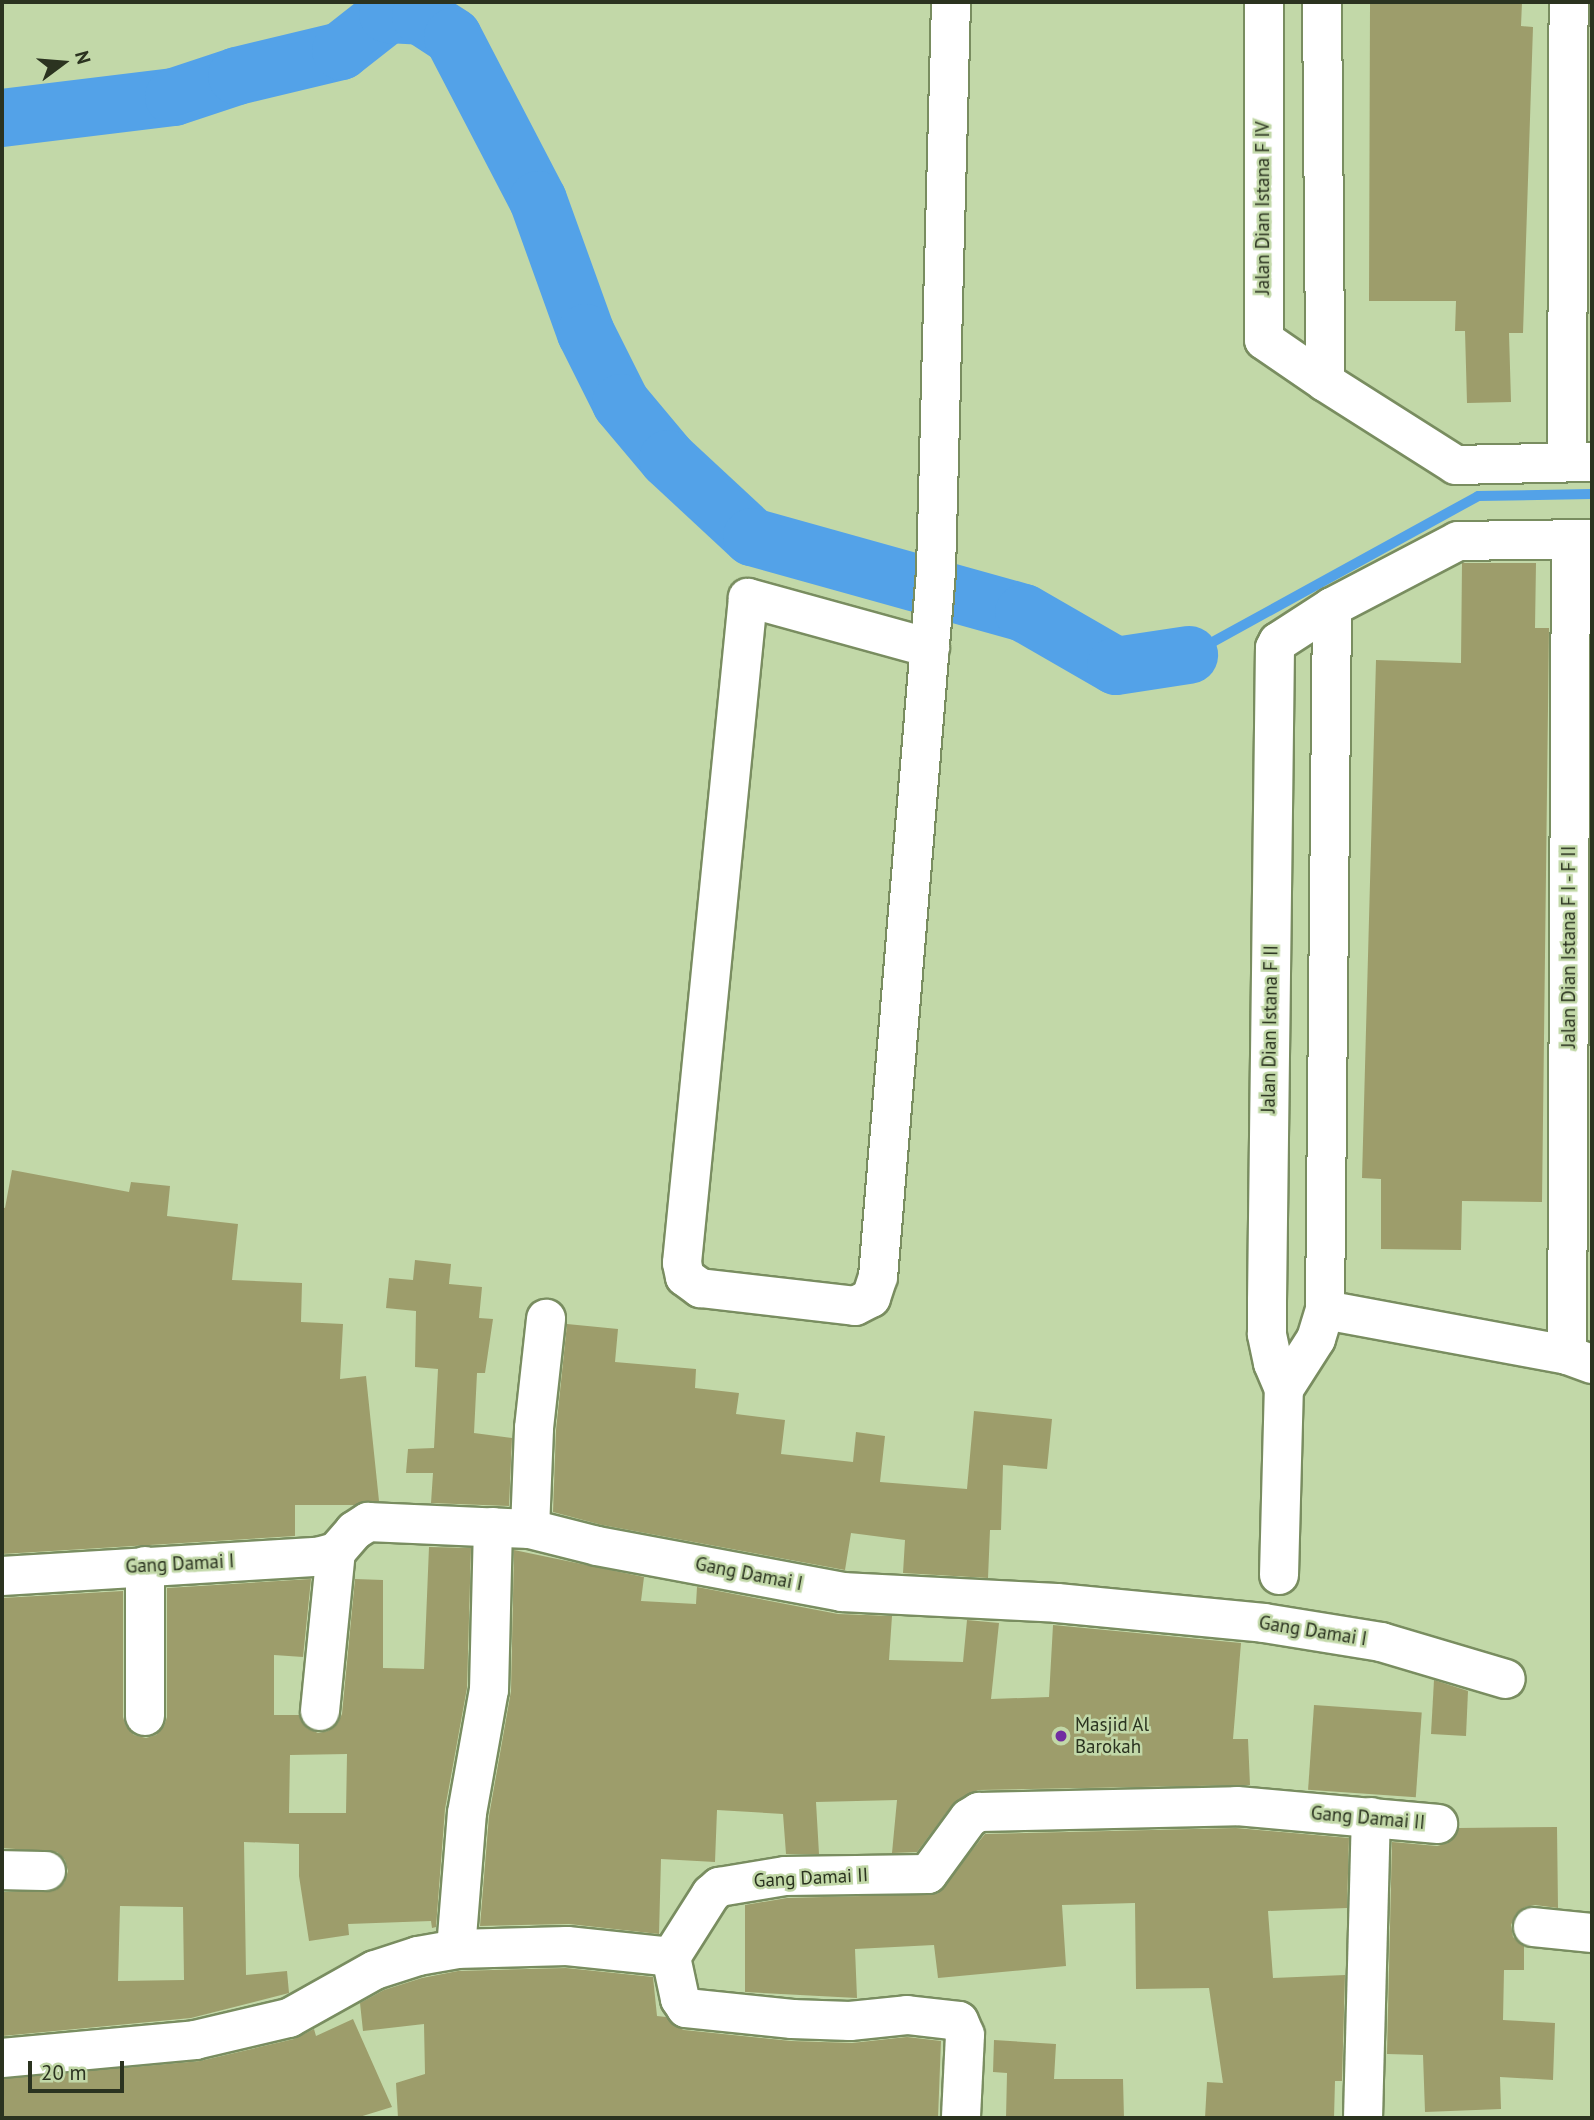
<!DOCTYPE html>
<style>
body{margin:0}
#map{position:relative;width:1594px;height:2120px;overflow:hidden;background:#c2d8a8;font-family:"PT Sans",sans-serif}
div>[style]{position:absolute}
.stream>*{height:10px;margin:-5px;padding:0 5px;transform-origin:5px;border-radius:5px;background:#53a2e8}
.river>*{height:58px;margin:-29px;padding:0 29px;transform-origin:29px;border-radius:29px;background:#53a2e8}
.building>*{inset:0;background:#9d9d6b;transform-origin:0 0}
.roads{filter:drop-shadow(2px 0 #798d60) drop-shadow(-2px 0 #798d60) drop-shadow(0 2px #798d60) drop-shadow(0 -2px #798d60)}
.street>*{height:38px;margin:-19px;padding:0 19px;transform-origin:19px;border-radius:19px;background:#fff}
.dots>*{width:19px;height:19px;translate:-50% -50%;box-sizing:border-box;border:4px solid #c2d8a8;border-radius:50%}
span{translate:-50% -50%;white-space:nowrap;text-align:center;line-height:1.15;-webkit-text-stroke:5px #c2d8a8;paint-order:stroke}
.street-label{font-size:19px;color:#2b3320}
.poi-label{font-size:19px;color:#2b3320}
.left{translate:0 -50%;text-align:left}
.frame{position:absolute;inset:0;border:4px solid #2b3320;pointer-events:none}
.north{position:absolute;left:28px;top:28px;width:70px;height:70px;-webkit-text-stroke:5px #c2d8a8;paint-order:stroke;rotate:74deg;font-size:19px;font-weight:700;line-height:28px;text-align:center;color:#2b3320}
.north::after{content:'';display:block;margin:auto;width:24px;height:32px;background:#2b3320;clip-path:polygon(50% 0,100% 100%,50% 72%,0 100%)}
.scale{position:absolute;left:28px;top:2061px;width:96px;height:32px;box-sizing:border-box;border:4px solid #2b3320;border-top:0;padding-left:9px;font-size:21px;line-height:24px;white-space:nowrap;color:#2b3320;-webkit-text-stroke:5px #c2d8a8;paint-order:stroke}
</style>
<div id="map">
<div class="stream">
<div style="left:1189px;top:655px;width:330px;rotate:-28.8deg"></div>
<div style="left:1478px;top:496px;width:114px;rotate:-1deg"></div>
</div>
<div class="river">
<div style="left:2px;top:118px;width:173px;rotate:-7deg"></div>
<div style="left:174px;top:97px;width:66px;rotate:-18.4deg"></div>
<div style="left:237px;top:76px;width:107px;rotate:-13.5deg"></div>
<div style="left:341px;top:51px;width:60px;rotate:-38.2deg"></div>
<div style="left:388px;top:14px;width:33px;rotate:3deg"></div>
<div style="left:421px;top:16px;width:38px;rotate:33deg"></div>
<div style="left:453px;top:37px;width:184px;rotate:62.5deg"></div>
<div style="left:538px;top:200px;width:141px;rotate:70.2deg"></div>
<div style="left:586px;top:333px;width:78px;rotate:63.4deg"></div>
<div style="left:621px;top:403px;width:73px;rotate:50deg"></div>
<div style="left:668px;top:459px;width:115px;rotate:42.9deg"></div>
<div style="left:752px;top:537px;width:282px;rotate:15.6deg"></div>
<div style="left:1024px;top:613px;width:106px;rotate:29.9deg"></div>
<div style="left:1116px;top:666px;width:74px;rotate:-8.6deg"></div>
</div>
<div class="building">
<div style="clip-path:polygon(1370px 2px,1522px 2px,1521px 26px,1533px 27px,1523px 333px,1509px 333px,1511px 402px,1467px 403px,1465px 331px,1455px 331px,1456px 301px,1369px 301px)"></div>
<div style="clip-path:polygon(1462px 563px,1536px 563px,1535px 628px,1549px 628px,1542px 1202px,1462px 1201px,1461px 1250px,1381px 1249px,1381px 1179px,1362px 1178px,1376px 660px,1461px 663px)"></div>
<div style="clip-path:polygon(12px 1170px,129px 1192px,131px 1182px,170px 1186px,167px 1216px,238px 1224px,232px 1280px,302px 1283px,301px 1322px,343px 1324px,340px 1379px,366px 1376px,379px 1501px,355px 1505px,295px 1505px,295px 1536px,2px 1554px,2px 1207px,5px 1208px)"></div>
<div style="clip-path:polygon(415px 1260px,451px 1264px,449px 1284px,482px 1287px,479px 1318px,493px 1319px,485px 1373px,477px 1373px,474px 1433px,512px 1438px,509px 1506px,431px 1503px,433px 1473px,406px 1473px,408px 1449px,434px 1448px,438px 1369px,415px 1367px,416px 1311px,386px 1308px,389px 1278px,413px 1280px)"></div>
<div style="clip-path:polygon(567px 1324px,618px 1329px,615px 1362px,696px 1369px,695px 1388px,739px 1393px,736px 1414px,785px 1420px,781px 1454px,853px 1462px,856px 1432px,885px 1436px,880px 1482px,967px 1489px,974px 1411px,1052px 1419px,1047px 1469px,1003px 1465px,1001px 1530px,990px 1530px,988px 1578px,903px 1573px,905px 1540px,851px 1533px,845px 1570px,602px 1525px,553px 1512px,556px 1430px)"></div>
<div style="clip-path:polygon(evenodd,429px 1547px,471px 1548px,467px 1688px,445px 1809px,436px 1927px,432px 1928px,431px 1921px,348px 1924px,349px 1935px,309px 1941px,299px 1876px,299px 1844px,244px 1842px,246px 1975px,287px 1971px,289px 1993px,191px 2018px,2px 2036px,2px 1892px,56px 1890px,64px 1883px,68px 1871px,65px 1860px,57px 1852px,2px 1848px,2px 1598px,123px 1591px,123px 1717px,126px 1726px,134px 1735px,146px 1738px,156px 1735px,164px 1726px,167px 1717px,167px 1588px,311px 1579px,303px 1657px,274px 1655px,274px 1715px,299px 1715px,307px 1728px,318px 1733px,328px 1731px,337px 1724px,342px 1714px,355px 1579px,383px 1580px,383px 1668px,424px 1669px,429px 1547px,347px 1754px,346px 1813px,289px 1813px,290px 1755px,347px 1754px,429px 1547px,120px 1906px,183px 1907px,184px 1980px,118px 1981px,120px 1906px)"></div>
<div style="clip-path:polygon(514px 1550px,644px 1577px,641px 1601px,696px 1604px,697px 1587px,838px 1614px,892px 1616px,889px 1660px,963px 1662px,967px 1620px,999px 1623px,991px 1699px,1049px 1697px,1053px 1625px,1241px 1643px,1233px 1739px,1248px 1739px,1250px 1785px,978px 1790px,952px 1805px,917px 1852px,892px 1853px,897px 1800px,816px 1802px,819px 1854px,786px 1854px,783px 1814px,717px 1810px,715px 1862px,661px 1859px,659px 1934px,569px 1924px,480px 1926px,489px 1816px,511px 1691px)"></div>
<div style="clip-path:polygon(1434px 1680px,1468px 1691px,1466px 1736px,1431px 1734px)"></div>
<div style="left:1314px;top:1705px;width:108px;height:85px;rotate:4deg"></div>
<div style="clip-path:polygon(1557px 1827px,1558px 1908px,1535px 1905px,1525px 1907px,1516px 1914px,1511px 1925px,1513px 1937px,1524px 1946px,1524px 1970px,1504px 1970px,1503px 2020px,1555px 2023px,1553px 2080px,1500px 2077px,1501px 2109px,1425px 2112px,1423px 2055px,1387px 2054px,1392px 1842px,1437px 1846px,1448px 1843px,1459px 1828px)"></div>
<div style="clip-path:polygon(1236px 1828px,1349px 1838px,1347px 1908px,1268px 1911px,1273px 1978px,1345px 1975px,1342px 2081px,1335px 2081px,1334px 2118px,1205px 2118px,1207px 2082px,1223px 2083px,1209px 1988px,1136px 1989px,1135px 1903px,1062px 1905px,1066px 1966px,938px 1978px,934px 1945px,855px 1949px,857px 1998px,745px 1992px,745px 1905px,787px 1898px,937px 1894px,985px 1834px)"></div>
<div style="clip-path:polygon(566px 1968px,653px 1977px,657px 2016px,666px 2017px,674px 2026px,684px 2030px,791px 2041px,852px 2043px,907px 2037px,941px 2041px,938px 2118px,398px 2118px,396px 2083px,425px 2074px,424px 2024px,363px 2031px,360px 2003px,384px 1990px,422px 1978px,458px 1971px)"></div>
<div style="clip-path:polygon(353px 2019px,392px 2107px,356px 2118px,2px 2118px,2px 2079px,200px 2061px,294px 2039px,314px 2029px,316px 2036px)"></div>
<div style="clip-path:polygon(994px 2040px,1056px 2044px,1054px 2079px,1123px 2079px,1124px 2118px,1006px 2118px,1007px 2073px,993px 2072px)"></div>
</div>
<div class="roads">
<div class="street">
<div style="left:1264px;top:2px;width:338px;rotate:90deg"></div>
<div style="left:1264px;top:340px;width:74px;rotate:34.5deg"></div>
<div style="left:1325px;top:382px;width:155px;rotate:32.4deg"></div>
<div style="left:1456px;top:465px;width:136px;rotate:-1.3deg"></div>
<div style="left:1322px;top:2px;width:380px;rotate:89.5deg"></div>
<div style="left:1567px;top:461px;width:459px;rotate:-89.8deg"></div>
<div style="left:930px;top:648px;width:189px;rotate:-164.6deg"></div>
<div style="left:748px;top:598px;width:668px;rotate:95.67deg"></div>
<div style="left:682px;top:1263px;width:14px;rotate:78deg"></div>
<div style="left:685px;top:1277px;width:19px;rotate:36deg"></div>
<div style="left:700px;top:1288px;width:156px;rotate:6.6deg"></div>
<div style="left:855px;top:1306px;width:18px;rotate:-27deg"></div>
<div style="left:871px;top:1298px;width:22px;rotate:-72deg"></div>
<div style="left:878px;top:1277px;width:708px;rotate:-85.3deg"></div>
<div style="left:936px;top:571px;width:569px;rotate:-88.49deg"></div>
<div style="left:1325px;top:1310px;width:246px;rotate:10.5deg"></div>
<div style="left:1567px;top:1355px;width:27px;rotate:20deg"></div>
<div style="left:1567px;top:1355px;width:815px;rotate:-89.72deg"></div>
<div style="left:1284px;top:1389px;width:59px;rotate:-57.4deg"></div>
<div style="left:1316px;top:1339px;width:30px;rotate:-73deg"></div>
<div style="left:1325px;top:1310px;width:703px;rotate:-89.43deg"></div>
<div style="left:530px;top:1529px;width:101px;rotate:-87.7deg"></div>
<div style="left:534px;top:1428px;width:110px;rotate:-83.7deg"></div>
<div style="left:1279px;top:1575px;width:186px;rotate:-88.5deg"></div>
<div style="left:1284px;top:1389px;width:28px;rotate:-113deg"></div>
<div style="left:1273px;top:1363px;width:30px;rotate:-102deg"></div>
<div style="left:1267px;top:1334px;width:33px;rotate:-90deg"></div>
<div style="left:1267px;top:1301px;width:653px;rotate:-89.3deg"></div>
<div style="left:1275px;top:648px;width:7px;rotate:-63deg"></div>
<div style="left:1278px;top:642px;width:64px;rotate:-32.9deg"></div>
<div style="left:1332px;top:607px;width:142px;rotate:-27.6deg"></div>
<div style="left:1458px;top:541px;width:134px;rotate:-0.9deg"></div>
<div style="left:2px;top:1576px;width:316px;rotate:-3.5deg"></div>
<div style="left:317px;top:1557px;width:20px;rotate:-15deg"></div>
<div style="left:336px;top:1552px;width:28px;rotate:-49deg"></div>
<div style="left:354px;top:1531px;width:17px;rotate:-33deg"></div>
<div style="left:368px;top:1522px;width:162px;rotate:2.5deg"></div>
<div style="left:530px;top:1529px;width:69px;rotate:14.2deg"></div>
<div style="left:597px;top:1546px;width:249px;rotate:10.6deg"></div>
<div style="left:842px;top:1592px;width:215px;rotate:2.9deg"></div>
<div style="left:1057px;top:1603px;width:208px;rotate:5.5deg"></div>
<div style="left:1264px;top:1623px;width:119px;rotate:9.2deg"></div>
<div style="left:1381px;top:1642px;width:130px;rotate:16.5deg"></div>
<div style="left:320px;top:1711px;width:160px;rotate:-84.3deg"></div>
<div style="left:145px;top:1716px;width:150px;rotate:-90deg"></div>
<div style="left:2px;top:1870px;width:44px;rotate:1.3deg"></div>
<div style="left:1533px;top:1927px;width:59px;rotate:5.8deg"></div>
<div style="left:456px;top:1949px;width:136px;rotate:-85.4deg"></div>
<div style="left:467px;top:1813px;width:125px;rotate:-79.9deg"></div>
<div style="left:489px;top:1690px;width:163px;rotate:-88.6deg"></div>
<div style="left:671px;top:1957px;width:43px;rotate:77.9deg"></div>
<div style="left:680px;top:1999px;width:11px;rotate:56deg"></div>
<div style="left:686px;top:2008px;width:107px;rotate:5.9deg"></div>
<div style="left:792px;top:2019px;width:58px;rotate:2deg"></div>
<div style="left:850px;top:2021px;width:57px;rotate:-6deg"></div>
<div style="left:907px;top:2015px;width:52px;rotate:6.6deg"></div>
<div style="left:959px;top:2021px;width:15px;rotate:67deg"></div>
<div style="left:965px;top:2035px;width:83px;rotate:92.8deg"></div>
<div style="left:2px;top:2058px;width:194px;rotate:-5.3deg"></div>
<div style="left:195px;top:2040px;width:97px;rotate:-13.2deg"></div>
<div style="left:289px;top:2018px;width:98px;rotate:-29.2deg"></div>
<div style="left:375px;top:1970px;width:45px;rotate:-18deg"></div>
<div style="left:418px;top:1956px;width:39px;rotate:-10deg"></div>
<div style="left:456px;top:1949px;width:111px;rotate:-1.5deg"></div>
<div style="left:567px;top:1946px;width:105px;rotate:6deg"></div>
<div style="left:671px;top:1957px;width:75px;rotate:-57.6deg"></div>
<div style="left:711px;top:1894px;width:11px;rotate:-41deg"></div>
<div style="left:719px;top:1887px;width:67px;rotate:-9.5deg"></div>
<div style="left:785px;top:1876px;width:143px;rotate:-0.8deg"></div>
<div style="left:928px;top:1874px;width:69px;rotate:-53.8deg"></div>
<div style="left:969px;top:1818px;width:12px;rotate:-31deg"></div>
<div style="left:979px;top:1812px;width:258px;rotate:-1.3deg"></div>
<div style="left:1237px;top:1806px;width:202px;rotate:5.1deg"></div>
<div style="left:1363px;top:2118px;width:301px;rotate:-88.5deg"></div>
</div>
</div>
<div class="dots">
<div style="left:1061px;top:1736px;background:#712da1"></div>
</div>
<div class="street-label">
<span style="left:1263px;top:208px;rotate:-90deg">Jalan Dian Istana F IV</span>
<span style="left:1569px;top:947px;rotate:-90deg">Jalan Dian Istana F I - F II</span>
<span style="left:1270px;top:1029px;rotate:-89deg">Jalan Dian Istana F II</span>
<span style="left:180px;top:1564px;rotate:-3deg">Gang Damai I</span>
<span style="left:749px;top:1574px;rotate:11deg">Gang Damai I</span>
<span style="left:1313px;top:1631px;rotate:9deg">Gang Damai I</span>
<span style="left:1368px;top:1818px;rotate:5deg">Gang Damai II</span>
<span style="left:811px;top:1878px;rotate:-3deg">Gang Damai II</span>
</div>
<div class="poi-label">
<span class="left" style="left:1075px;top:1736px">Masjid Al<br>Barokah</span>
</div>
<div class="frame"></div>
<div class="north">N</div>
<div class="scale">20 m</div>
</div>
